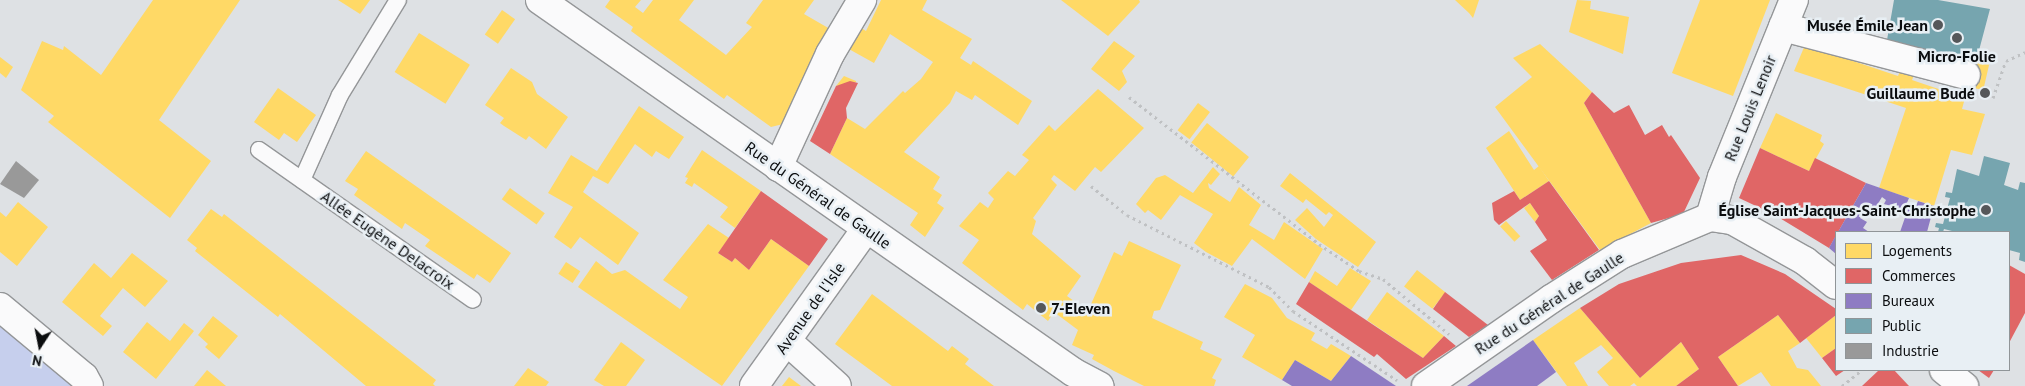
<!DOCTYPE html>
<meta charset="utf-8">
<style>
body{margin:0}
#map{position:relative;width:2025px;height:386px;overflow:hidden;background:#dee1e4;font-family:"PT Sans",sans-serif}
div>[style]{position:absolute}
.green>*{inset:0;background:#c6cfed}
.homes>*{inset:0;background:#ffd966;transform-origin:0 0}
.shops>*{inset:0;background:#e06666}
.offices>*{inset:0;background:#8e7cc3}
.public>*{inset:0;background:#76a5af}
.industry>*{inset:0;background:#999}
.path>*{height:3px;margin-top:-1.5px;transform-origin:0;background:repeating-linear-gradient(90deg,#bfc1c3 0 2.5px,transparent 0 6.5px)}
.roads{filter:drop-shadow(1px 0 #949698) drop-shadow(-1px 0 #949698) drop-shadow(0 1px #949698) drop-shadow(0 -1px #949698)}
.lane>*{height:16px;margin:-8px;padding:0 8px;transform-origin:8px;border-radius:8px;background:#fafafb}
.street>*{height:28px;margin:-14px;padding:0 14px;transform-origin:14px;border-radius:14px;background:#fafafb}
.secondary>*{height:28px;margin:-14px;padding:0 14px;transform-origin:14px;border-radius:14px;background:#fafafb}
.dots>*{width:14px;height:14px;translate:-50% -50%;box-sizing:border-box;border:2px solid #e8eff4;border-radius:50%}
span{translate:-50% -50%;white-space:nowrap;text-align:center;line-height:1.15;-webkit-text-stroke:5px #e8eff4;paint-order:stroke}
.poi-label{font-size:16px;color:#0b0d0f;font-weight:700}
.right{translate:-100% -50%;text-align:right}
.left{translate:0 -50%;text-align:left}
.street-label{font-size:16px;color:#0b0d0f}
.legend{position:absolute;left:1835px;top:231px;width:175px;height:140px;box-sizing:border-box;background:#e8eff4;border:1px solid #909598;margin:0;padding:6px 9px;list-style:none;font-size:15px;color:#0b0d0f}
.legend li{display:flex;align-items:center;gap:10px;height:25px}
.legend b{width:25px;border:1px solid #909598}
.north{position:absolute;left:15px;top:321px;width:50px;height:50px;-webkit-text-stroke:4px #e8eff4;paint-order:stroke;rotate:191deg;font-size:14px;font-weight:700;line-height:20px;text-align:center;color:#0b0d0f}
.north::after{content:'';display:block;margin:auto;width:18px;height:22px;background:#0b0d0f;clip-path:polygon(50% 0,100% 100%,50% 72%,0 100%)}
</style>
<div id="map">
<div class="green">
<div style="clip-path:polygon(0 307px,89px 386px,0 386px)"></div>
</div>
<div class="homes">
<div style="clip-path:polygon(153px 0,240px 0,159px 120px,211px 161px,170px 218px,48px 122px,54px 116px,21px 90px,42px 41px,63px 50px,64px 46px,101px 75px)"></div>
<div style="clip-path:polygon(338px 0,370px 0,360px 14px)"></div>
<div style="clip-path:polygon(610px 0,641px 0,635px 7px,643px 13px,653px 0,694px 0,679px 20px,726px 55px,752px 27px,746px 23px,763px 0,814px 0,804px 14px,830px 29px,783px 124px,771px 127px,727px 95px,724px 99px,631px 31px,633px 27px,605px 7px)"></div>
<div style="clip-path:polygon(881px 0,927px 0,922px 10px,972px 39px,960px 58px,971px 65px,973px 61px,1032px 101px,1018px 125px,975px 95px,972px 100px,956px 91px,950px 103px,904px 152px,940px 177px,933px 189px,942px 195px,937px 203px,944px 208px,925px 237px,910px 225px,918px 213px,830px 154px,847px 118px,865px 129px,903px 91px,905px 93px,921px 79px,933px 62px,890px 34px,874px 63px,847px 48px,858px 26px,866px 31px)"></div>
<div style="clip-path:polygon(1061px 0,1139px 0,1140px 2px,1108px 36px)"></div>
<div style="clip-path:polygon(1455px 0,1479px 0,1473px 18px,1469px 13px)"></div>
<div style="clip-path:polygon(1577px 0,1591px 1px,1590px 9px,1629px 17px,1623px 54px,1569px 32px)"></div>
<div style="clip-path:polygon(1700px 0,1770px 0,1733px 96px,1672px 73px)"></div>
<div style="left:502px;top:10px;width:16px;height:30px;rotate:35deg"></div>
<div style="left:419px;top:33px;width:60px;height:46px;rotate:32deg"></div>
<div style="clip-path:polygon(1114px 41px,1135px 56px,1122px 71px,1127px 82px,1119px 91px,1091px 69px)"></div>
<div style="clip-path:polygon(1540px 44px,1592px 92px,1584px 103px,1651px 223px,1600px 250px,1495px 107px,1532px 77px,1513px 58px)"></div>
<div style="clip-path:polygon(1805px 45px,1898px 76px,1900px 71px,1914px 75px,1912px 80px,1965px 98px,1962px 109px,1985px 114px,1972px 155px,1951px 150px,1934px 206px,1879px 188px,1906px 108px,1794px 71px)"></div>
<div style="left:1978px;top:55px;width:13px;height:33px;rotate:13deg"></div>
<div style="clip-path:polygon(0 57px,13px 67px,6px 78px,0 73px)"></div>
<div style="clip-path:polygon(511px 68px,532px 82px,537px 94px,568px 117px,546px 149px,529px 136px,526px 140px,504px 126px,500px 123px,504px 118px,485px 105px)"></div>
<div style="clip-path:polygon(844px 76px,856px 81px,856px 82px,836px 86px)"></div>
<div style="clip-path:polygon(278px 88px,316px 115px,297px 142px,284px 133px,279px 140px,254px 122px)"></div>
<div style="clip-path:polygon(1098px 89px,1144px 128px,1101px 172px,1095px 167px,1075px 191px,1054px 175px,1051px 179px,1057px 185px,1033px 218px,1036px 221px,1032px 234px,1081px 276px,1067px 296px,1088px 311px,1114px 252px,1122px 256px,1129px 241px,1181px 265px,1160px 310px,1154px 311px,1152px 318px,1203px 342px,1200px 349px,1222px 359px,1212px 378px,1216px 380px,1214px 386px,1144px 386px,1114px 371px,1092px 359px,1094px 355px,1072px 345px,1078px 330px,1054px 312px,1048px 321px,1027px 304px,1023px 310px,962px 263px,979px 240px,959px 226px,980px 202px,988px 208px,994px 199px,988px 193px,1008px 171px,1015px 176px,1029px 160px,1022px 155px,1049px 125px,1055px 131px)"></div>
<div style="left:1198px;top:103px;width:15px;height:34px;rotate:37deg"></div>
<div style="clip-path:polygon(639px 106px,684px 137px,669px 159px,656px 151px,652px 157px,635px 144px,608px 184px,593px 176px,583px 192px,639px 233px,618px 265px,580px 237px,571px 249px,554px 237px,573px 207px,548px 193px,571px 155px,597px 171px)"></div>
<div style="clip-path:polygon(1776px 113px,1822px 135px,1820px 141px,1824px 144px,1809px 171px,1760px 148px)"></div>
<div style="left:1207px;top:123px;width:54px;height:25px;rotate:39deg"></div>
<div style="clip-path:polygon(1509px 131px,1534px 170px,1539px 166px,1549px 181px,1520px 200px,1486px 148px)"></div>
<div style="clip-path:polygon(702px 150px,761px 191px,735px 228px,720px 217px,728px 207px,694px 183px,692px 187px,685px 183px,688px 178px,685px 177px)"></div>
<div style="clip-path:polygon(366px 151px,511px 253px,490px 283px,477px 274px,474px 279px,425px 246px,430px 240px,405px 223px,402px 229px,354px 195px,358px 189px,345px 181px)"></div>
<div style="clip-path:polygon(1213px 167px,1220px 174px,1211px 185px,1208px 183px,1209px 188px,1230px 202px,1239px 187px,1261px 205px,1249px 225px,1274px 240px,1284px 222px,1323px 249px,1305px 279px,1252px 239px,1232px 266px,1206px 252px,1194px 243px,1213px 214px,1180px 195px,1161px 220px,1148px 210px,1145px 213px,1136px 204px,1156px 178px,1165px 175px,1193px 193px)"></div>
<div style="clip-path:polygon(1290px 173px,1376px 242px,1358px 267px,1316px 239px,1295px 220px,1307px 208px,1324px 227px,1333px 215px,1329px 212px,1326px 215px,1306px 199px,1303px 203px,1280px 186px)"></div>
<div style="left:510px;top:188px;width:43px;height:14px;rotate:36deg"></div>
<div style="clip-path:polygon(18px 202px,48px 227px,17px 266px,0 252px,0 212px,6px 217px)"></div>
<div style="clip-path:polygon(1530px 203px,1539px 216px,1535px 222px,1524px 208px)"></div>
<div style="clip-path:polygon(211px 209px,222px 217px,224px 214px,436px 380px,433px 384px,435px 386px,366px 386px,280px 314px,278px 317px,195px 251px,197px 248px,187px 240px)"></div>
<div style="left:1506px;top:221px;width:21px;height:8px;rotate:47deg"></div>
<div style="clip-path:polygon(708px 224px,729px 238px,718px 253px,732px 262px,735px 258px,749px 270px,771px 239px,809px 266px,722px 386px,578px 287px,596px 261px,612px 274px,625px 270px,680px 309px,688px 297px,663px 280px)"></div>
<div style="clip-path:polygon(132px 253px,168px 281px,145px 307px,123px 288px,100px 316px,112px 326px,103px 336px,62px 302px,94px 263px,111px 278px)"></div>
<div style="left:566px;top:262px;width:17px;height:14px;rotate:33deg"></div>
<div style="clip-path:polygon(1350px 268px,1371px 281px,1351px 310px,1309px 282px,1315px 271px,1337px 286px)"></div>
<div style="left:1417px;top:270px;width:36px;height:21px;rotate:38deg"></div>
<div style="clip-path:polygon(1245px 284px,1272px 298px,1287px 318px,1315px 333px,1311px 340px,1327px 349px,1331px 344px,1351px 356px,1331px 381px,1295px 360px,1282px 380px,1242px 357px,1255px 335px,1224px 317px)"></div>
<div style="clip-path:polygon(1387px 292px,1444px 336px,1423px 358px,1367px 320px)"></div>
<div style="clip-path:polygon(872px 294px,948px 351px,952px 346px,969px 359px,965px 364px,994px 386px,892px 386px,835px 344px)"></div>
<div style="clip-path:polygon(1580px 308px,1640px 378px,1681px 342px,1699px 369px,1676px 386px,1637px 386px,1634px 383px,1630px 386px,1609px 386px,1597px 372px,1613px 358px,1601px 345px,1574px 363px,1588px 386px,1567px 386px,1533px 340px)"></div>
<div style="clip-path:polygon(1778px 315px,1800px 343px,1788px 351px,1797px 368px,1808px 370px,1821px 386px,1771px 386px,1761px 372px,1738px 386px,1718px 357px)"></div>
<div style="clip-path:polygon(1836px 315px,1836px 348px,1822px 358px,1806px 338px)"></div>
<div style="clip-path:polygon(213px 316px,238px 336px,219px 359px,205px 347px,208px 344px,198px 335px)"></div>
<div style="clip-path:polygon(147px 322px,170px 341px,184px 323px,194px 331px,156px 379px,123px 352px)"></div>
<div style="clip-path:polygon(621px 342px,645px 360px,626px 386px,604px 386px,594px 380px)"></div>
<div style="clip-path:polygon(528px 368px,549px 382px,546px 386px,514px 386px)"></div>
<div style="clip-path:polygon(207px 370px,226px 386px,194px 386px)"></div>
<div style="clip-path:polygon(789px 377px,801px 386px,782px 386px)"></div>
</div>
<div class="shops">
<div style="clip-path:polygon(850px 81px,858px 83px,846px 108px,847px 118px,830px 154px,810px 141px,836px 86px)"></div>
<div style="clip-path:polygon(1592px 92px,1614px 113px,1629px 105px,1645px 135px,1662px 125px,1669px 137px,1671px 135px,1700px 178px,1683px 214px,1651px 223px,1584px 103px)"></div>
<div style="clip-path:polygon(1760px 148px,1809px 171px,1815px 158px,1866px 183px,1829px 248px,1773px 214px,1739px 198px)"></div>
<div style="clip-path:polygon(1549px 181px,1599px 250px,1552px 280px,1530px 251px,1547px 240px,1535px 222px,1539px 216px,1530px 203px,1499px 225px,1494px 220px,1492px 203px,1514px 191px,1520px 200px)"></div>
<div style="clip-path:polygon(761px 191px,828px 239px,809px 266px,771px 239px,749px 270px,735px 258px,732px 262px,718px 253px)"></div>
<div style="clip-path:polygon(1741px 255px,1785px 274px,1836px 309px,1836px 315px,1800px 343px,1778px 315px,1718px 357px,1738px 386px,1676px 386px,1699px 369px,1681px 342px,1640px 378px,1580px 308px,1619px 284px,1681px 263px)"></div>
<div style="clip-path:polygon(2009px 265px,2025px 274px,2025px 313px,2009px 343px)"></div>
<div style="clip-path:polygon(1309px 282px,1423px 358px,1444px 336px,1456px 346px,1406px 379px,1377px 354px,1374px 357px,1296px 304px)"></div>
<div style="clip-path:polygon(1445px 292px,1488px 325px,1469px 337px,1433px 309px)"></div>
<div style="clip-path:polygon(1836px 348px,1836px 370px,1845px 370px,1836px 376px,1822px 358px)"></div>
<div style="clip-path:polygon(1879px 370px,1894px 370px,1909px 386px,1862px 386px)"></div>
<div style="clip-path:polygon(1978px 370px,1994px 370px,1989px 378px)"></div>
</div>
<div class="offices">
<div style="clip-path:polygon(1866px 183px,1909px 198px,1906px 205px,1902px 209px,1884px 204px,1886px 200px,1882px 197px,1870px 217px,1863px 213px,1860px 218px,1867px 222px,1863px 228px,1869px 232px,1838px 232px)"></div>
<div style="clip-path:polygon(1918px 201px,1934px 206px,1927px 232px,1900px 232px,1908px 209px,1914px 211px)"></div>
<div style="clip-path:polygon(1836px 235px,1836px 254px,1829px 248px)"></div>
<div style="clip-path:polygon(1533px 340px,1556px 372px,1537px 386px,1467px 386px)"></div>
<div style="clip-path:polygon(1351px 356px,1396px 386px,1292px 386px,1282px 380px,1295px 360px,1331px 381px)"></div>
</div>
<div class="public">
<div style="clip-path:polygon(1894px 0,1938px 0,1990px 9px,1977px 58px,1966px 56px,1965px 67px,1900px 51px,1901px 43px,1887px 40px)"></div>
<div style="clip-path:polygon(1984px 156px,2010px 163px,2004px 185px,2018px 190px,2020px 182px,2025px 183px,2025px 262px,2019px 260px,2020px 253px,2009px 250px,2009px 232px,1956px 232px,1944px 229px,1943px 232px,1938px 232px,1939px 228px,1935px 227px,1936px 223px,1943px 224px,1950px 198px,1945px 197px,1946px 192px,1952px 193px,1957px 169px,1979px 176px)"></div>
</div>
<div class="industry">
<div style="clip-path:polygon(16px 161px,39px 180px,24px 198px,0 184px)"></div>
</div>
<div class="path">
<div style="left:1987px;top:96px;width:6px;rotate:18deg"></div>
<div style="left:1993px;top:98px;width:39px;rotate:-71deg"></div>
<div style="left:2006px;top:61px;width:21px;rotate:-25deg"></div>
<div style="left:1129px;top:97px;width:240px;rotate:37.7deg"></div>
<div style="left:1319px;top:244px;width:48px;rotate:34deg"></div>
<div style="left:1359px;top:271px;width:25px;rotate:18deg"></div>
<div style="left:1383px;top:279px;width:86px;rotate:39.8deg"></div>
<div style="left:1091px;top:186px;width:46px;rotate:38.9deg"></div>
<div style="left:1127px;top:215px;width:159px;rotate:26.9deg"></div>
<div style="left:1269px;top:287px;width:34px;rotate:45deg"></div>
<div style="left:1293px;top:311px;width:125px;rotate:33.6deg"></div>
<div style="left:1842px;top:386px;width:26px;rotate:-39deg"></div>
</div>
<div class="roads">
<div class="lane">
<div style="left:259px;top:150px;width:261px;rotate:35deg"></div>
<div style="left:302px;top:180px;width:93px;rotate:-65.9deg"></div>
<div style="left:340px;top:95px;width:111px;rotate:-58.6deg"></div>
</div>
<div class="street">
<div style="left:1783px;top:27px;width:189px;rotate:14.7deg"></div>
<div style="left:778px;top:167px;width:124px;rotate:-65.3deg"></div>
<div style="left:830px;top:54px;width:63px;rotate:-59.3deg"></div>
<div style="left:1710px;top:217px;width:42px;rotate:-73.3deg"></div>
<div style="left:1722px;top:177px;width:191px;rotate:-67.9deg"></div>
<div style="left:0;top:307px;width:109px;rotate:39.8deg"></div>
<div style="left:84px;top:377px;width:10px;rotate:61deg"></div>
<div style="left:787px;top:341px;width:67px;rotate:42deg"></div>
<div style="left:1944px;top:370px;width:26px;rotate:39deg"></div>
<div style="left:754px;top:386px;width:193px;rotate:-54.5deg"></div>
<div style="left:1426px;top:386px;width:152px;rotate:-34.8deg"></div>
<div style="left:1551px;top:299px;width:84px;rotate:-32.4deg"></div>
<div style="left:1622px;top:254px;width:95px;rotate:-22.8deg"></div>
<div style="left:1710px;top:217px;width:22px;rotate:8deg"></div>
<div style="left:1732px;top:220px;width:84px;rotate:29.3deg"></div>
<div style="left:1805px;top:261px;width:39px;rotate:38deg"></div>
</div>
<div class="secondary">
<div style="left:540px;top:0;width:650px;rotate:34.91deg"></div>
<div style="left:1073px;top:372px;width:30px;rotate:28deg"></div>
</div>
</div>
<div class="dots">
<div style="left:1938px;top:25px;background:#55575a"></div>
<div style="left:1957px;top:38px;background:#55575a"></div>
<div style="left:1985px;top:93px;background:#55575a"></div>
<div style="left:1986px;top:210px;background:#55575a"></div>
<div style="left:1041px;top:308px;background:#55575a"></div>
</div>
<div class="poi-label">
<span class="right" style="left:1928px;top:25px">Musée Émile Jean</span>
<span style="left:1957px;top:56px">Micro-Folie</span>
<span class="right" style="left:1975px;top:93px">Guillaume Budé</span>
<span class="right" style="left:1976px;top:210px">Église Saint-Jacques-Saint-Christophe</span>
<span class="left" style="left:1051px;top:308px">7-Eleven</span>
</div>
<div class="street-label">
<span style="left:1750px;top:108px;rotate:-68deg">Rue Louis Lenoir</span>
<span style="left:818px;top:195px;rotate:35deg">Rue du Général de Gaulle</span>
<span style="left:388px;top:240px;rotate:35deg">Allée Eugène Delacroix</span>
<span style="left:1549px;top:303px;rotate:-33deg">Rue du Général de Gaulle</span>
<span style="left:810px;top:308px;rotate:-55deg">Avenue de l'Isle</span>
</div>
<ul class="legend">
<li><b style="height:14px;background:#ffd966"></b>Logements</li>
<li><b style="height:14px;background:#e06666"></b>Commerces</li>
<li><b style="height:14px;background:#8e7cc3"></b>Bureaux</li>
<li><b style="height:14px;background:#76a5af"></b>Public</li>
<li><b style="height:14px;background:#999"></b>Industrie</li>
</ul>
<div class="north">N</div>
</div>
